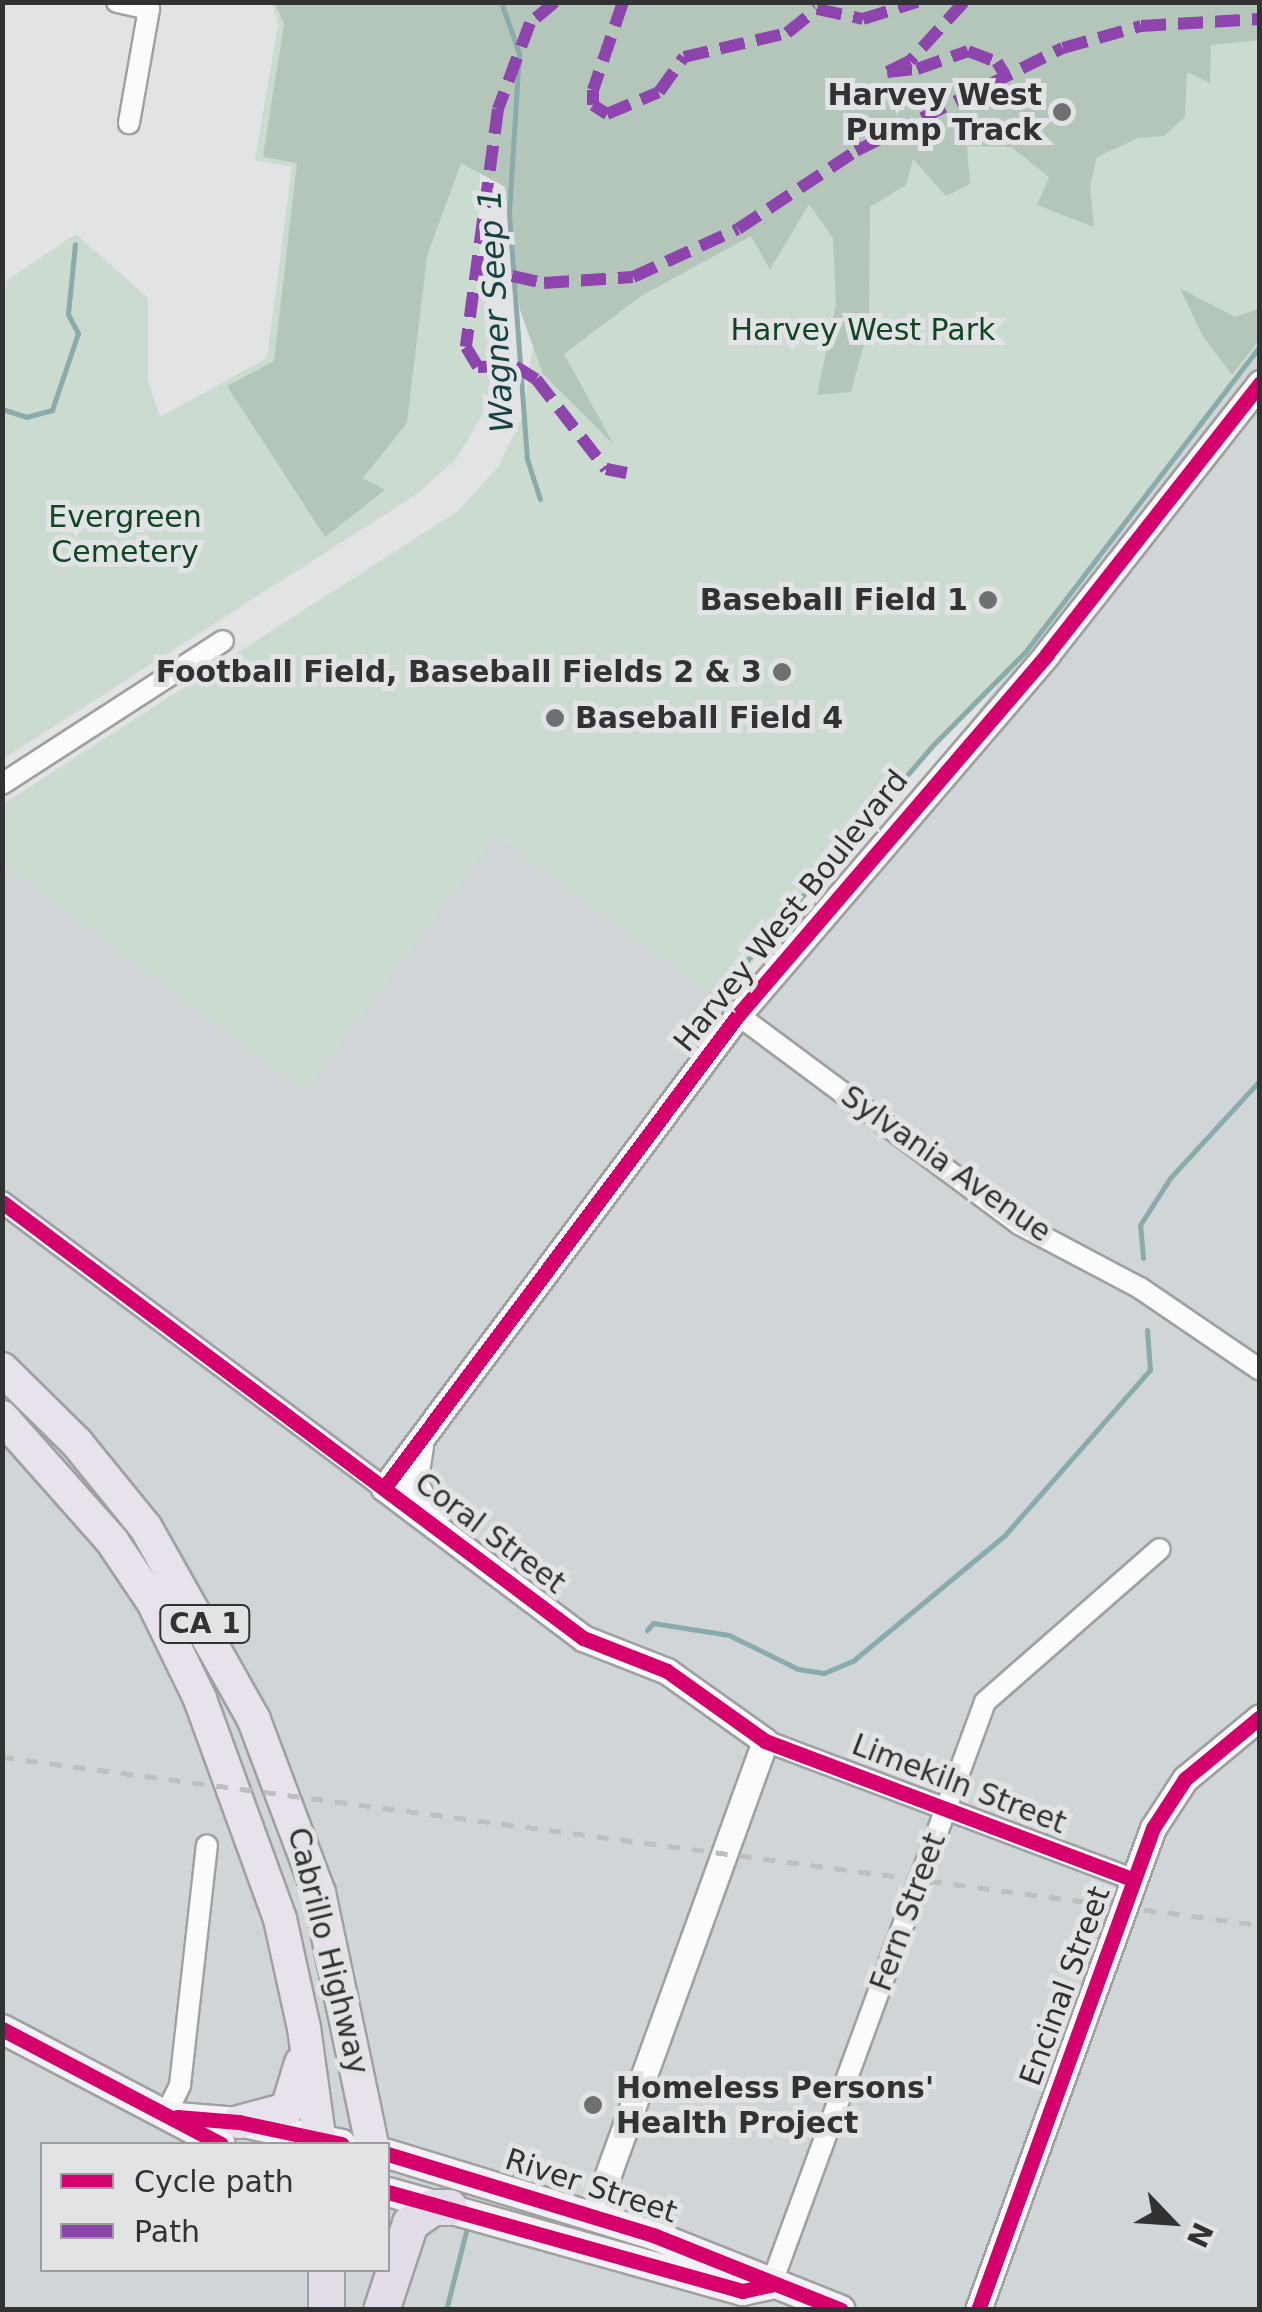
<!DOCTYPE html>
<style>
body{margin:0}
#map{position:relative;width:1262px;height:2312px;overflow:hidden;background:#e2e3e4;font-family:"DejaVu Sans",sans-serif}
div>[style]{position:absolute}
.built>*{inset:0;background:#d0d5d8}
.green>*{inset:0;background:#ccdbd0}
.forest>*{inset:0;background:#b4c6b9}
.stream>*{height:5px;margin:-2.5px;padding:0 2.5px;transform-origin:2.5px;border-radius:2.5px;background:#8aabab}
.roads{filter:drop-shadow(2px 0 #9fa0a1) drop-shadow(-2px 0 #9fa0a1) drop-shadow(0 2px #9fa0a1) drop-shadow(0 -2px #9fa0a1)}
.minor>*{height:20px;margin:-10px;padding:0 10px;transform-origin:10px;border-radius:10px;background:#fbfbfb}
.tertiary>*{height:25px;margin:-12.5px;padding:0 12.5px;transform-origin:12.5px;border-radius:12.5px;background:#fbfbfb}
.secondary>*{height:28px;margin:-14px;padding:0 14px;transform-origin:14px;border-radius:14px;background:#f4f1f6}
.trunk>*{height:32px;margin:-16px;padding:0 16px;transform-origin:16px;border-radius:16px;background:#e8e2ed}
.motorway>*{height:35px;margin:-17.5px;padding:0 17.5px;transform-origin:17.5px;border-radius:17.5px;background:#e3dce9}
.rail>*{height:5px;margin-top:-2.5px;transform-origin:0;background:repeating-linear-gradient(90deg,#bebfbf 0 12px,transparent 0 24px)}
.quiet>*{height:12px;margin-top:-6px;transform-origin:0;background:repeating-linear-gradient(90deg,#8e44ad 0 25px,transparent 0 37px)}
.cycleway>*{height:15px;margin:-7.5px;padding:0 7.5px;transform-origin:7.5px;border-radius:7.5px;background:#d6006c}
.dots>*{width:28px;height:28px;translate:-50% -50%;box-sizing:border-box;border:5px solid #e1e3e5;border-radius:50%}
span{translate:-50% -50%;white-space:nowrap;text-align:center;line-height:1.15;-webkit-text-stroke:10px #e1e3e5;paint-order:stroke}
.shield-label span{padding:2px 8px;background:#e1e3e5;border:2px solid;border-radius:8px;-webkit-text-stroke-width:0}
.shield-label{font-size:28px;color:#313233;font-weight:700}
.poi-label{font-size:30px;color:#313233;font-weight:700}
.right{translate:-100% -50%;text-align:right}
.left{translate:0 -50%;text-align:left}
.park-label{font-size:30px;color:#114625}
.street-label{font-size:30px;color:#313233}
.water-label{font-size:32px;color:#164242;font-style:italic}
.frame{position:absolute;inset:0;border:5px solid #313233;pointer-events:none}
.legend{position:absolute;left:40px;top:2142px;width:350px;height:130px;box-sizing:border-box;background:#e1e3e5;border:2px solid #9b9c9e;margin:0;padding:12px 18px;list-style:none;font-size:30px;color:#313233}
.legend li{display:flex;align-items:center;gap:20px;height:50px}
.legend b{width:50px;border:2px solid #9b9c9e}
.north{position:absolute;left:1122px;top:2172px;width:100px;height:100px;-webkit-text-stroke:8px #e1e3e5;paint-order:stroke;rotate:115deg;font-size:28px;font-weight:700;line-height:40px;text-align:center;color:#313233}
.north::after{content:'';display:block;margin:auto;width:35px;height:45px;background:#313233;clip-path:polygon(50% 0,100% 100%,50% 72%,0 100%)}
</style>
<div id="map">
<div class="built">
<div style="clip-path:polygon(evenodd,1259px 348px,1259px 2309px,3px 2309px,2px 863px,497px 833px,742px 1017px,1259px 348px,42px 2144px,388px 2144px,388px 2270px,42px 2270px,42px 2144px)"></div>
</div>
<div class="green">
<div style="clip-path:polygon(272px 3px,1259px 3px,1259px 348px,1041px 631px,848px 843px,721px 1002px,496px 835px,305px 1091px,3px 864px,3px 804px,458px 511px,498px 467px,523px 415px,534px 339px,518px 178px,480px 172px,478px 237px,495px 363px,483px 414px,456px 459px,417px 494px,3px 759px,3px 283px,76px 234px,148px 298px,148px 380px,160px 417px,267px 358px,292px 167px,255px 160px,278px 25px)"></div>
</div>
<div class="forest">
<div style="clip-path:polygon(275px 3px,1259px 2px,1260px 40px,1211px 45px,1210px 83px,1187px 72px,1185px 117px,1164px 136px,1138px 138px,1097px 157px,1090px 186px,1094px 227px,1037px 205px,1049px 177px,1011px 147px,967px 146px,970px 184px,946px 196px,913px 159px,906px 185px,870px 207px,869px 326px,851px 392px,817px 395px,836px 304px,833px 238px,809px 204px,770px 270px,751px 236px,641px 296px,564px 354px,614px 445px,543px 374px,520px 310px,505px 187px,461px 163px,427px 256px,407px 423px,363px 478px,385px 490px,325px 537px,227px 386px,274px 361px,297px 163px,263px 157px,284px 24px)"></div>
<div style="clip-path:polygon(1180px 288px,1235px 317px,1259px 309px,1259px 340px,1232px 375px,1202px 335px)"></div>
</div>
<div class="stream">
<div style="left:501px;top:2px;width:54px;rotate:70.6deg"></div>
<div style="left:519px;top:53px;width:161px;rotate:93.6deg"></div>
<div style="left:509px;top:214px;width:246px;rotate:85.8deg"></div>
<div style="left:527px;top:459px;width:42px;rotate:72deg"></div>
<div style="left:2px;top:409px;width:25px;rotate:18deg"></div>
<div style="left:26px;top:417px;width:27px;rotate:-15deg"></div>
<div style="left:52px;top:410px;width:81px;rotate:-71.3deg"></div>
<div style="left:78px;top:333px;width:21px;rotate:-118deg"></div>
<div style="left:68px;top:314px;width:70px;rotate:-84.3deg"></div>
<div style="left:719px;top:993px;width:325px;rotate:-49.2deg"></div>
<div style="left:931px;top:747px;width:134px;rotate:-45.3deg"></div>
<div style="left:1025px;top:652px;width:386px;rotate:-52.5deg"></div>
<div style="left:1143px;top:1258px;width:33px;rotate:-95deg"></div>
<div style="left:1140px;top:1225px;width:56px;rotate:-57.4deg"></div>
<div style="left:1170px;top:1178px;width:133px;rotate:-47.4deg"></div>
<div style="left:647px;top:1630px;width:9px;rotate:-49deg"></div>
<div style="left:653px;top:1623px;width:77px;rotate:9deg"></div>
<div style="left:729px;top:1635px;width:77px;rotate:26.2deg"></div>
<div style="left:798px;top:1669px;width:26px;rotate:9deg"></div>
<div style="left:824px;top:1673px;width:33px;rotate:-23deg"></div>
<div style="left:854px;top:1660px;width:195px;rotate:-39.6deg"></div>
<div style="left:1004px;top:1536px;width:221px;rotate:-48.7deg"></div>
<div style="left:1150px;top:1370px;width:40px;rotate:-94.3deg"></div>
<div style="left:446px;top:2310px;width:89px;rotate:-75.7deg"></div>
</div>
<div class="roads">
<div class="minor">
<div style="left:117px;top:2px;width:33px;rotate:12deg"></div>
<div style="left:149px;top:9px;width:116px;rotate:100deg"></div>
<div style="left:2px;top:784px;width:263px;rotate:-32.9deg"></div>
<div style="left:738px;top:1015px;width:350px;rotate:36.6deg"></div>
<div style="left:1019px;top:1224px;width:137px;rotate:27.9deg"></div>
<div style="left:1140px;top:1288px;width:145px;rotate:34.3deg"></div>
<div style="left:2px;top:1202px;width:477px;rotate:36.8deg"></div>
<div style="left:765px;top:1741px;width:393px;rotate:20.6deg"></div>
<div style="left:167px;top:2112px;width:30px;rotate:-64deg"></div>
<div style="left:180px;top:2085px;width:241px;rotate:-83.6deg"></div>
<div style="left:771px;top:2285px;width:621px;rotate:-69.84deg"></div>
<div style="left:985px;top:1702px;width:232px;rotate:-41.2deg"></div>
</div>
<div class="tertiary">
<div style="left:420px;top:1446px;width:36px;rotate:99deg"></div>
<div style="left:414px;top:1482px;width:43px;rotate:61.1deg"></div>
<div style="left:593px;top:2216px;width:505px;rotate:-70.09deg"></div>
<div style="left:765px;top:1741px;width:120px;rotate:-144.5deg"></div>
<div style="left:667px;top:1671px;width:90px;rotate:-158.6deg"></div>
<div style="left:583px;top:1638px;width:249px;rotate:-143deg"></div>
<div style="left:384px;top:1488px;width:591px;rotate:-53.19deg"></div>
<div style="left:738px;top:1015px;width:475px;rotate:-49.4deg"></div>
<div style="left:1047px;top:654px;width:345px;rotate:-51.8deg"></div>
<div style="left:978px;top:2310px;width:513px;rotate:-70.05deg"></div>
<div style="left:1153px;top:1828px;width:59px;rotate:-56.9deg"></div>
<div style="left:1185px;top:1779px;width:97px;rotate:-39.6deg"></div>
</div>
<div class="secondary">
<div style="left:2px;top:2029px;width:247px;rotate:27.7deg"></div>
<div style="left:177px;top:2117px;width:62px;rotate:4.6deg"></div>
<div style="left:239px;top:2122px;width:105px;rotate:12.1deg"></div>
<div style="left:388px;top:2154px;width:277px;rotate:17deg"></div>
<div style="left:653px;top:2235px;width:202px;rotate:21.7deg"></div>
<div style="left:388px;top:2192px;width:368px;rotate:15.6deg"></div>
<div style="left:742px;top:2291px;width:30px;rotate:-12deg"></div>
</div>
<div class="trunk">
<div style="left:2px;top:1369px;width:105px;rotate:44.6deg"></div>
<div style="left:77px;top:1443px;width:109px;rotate:50.9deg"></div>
<div style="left:146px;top:1528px;width:220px;rotate:60.6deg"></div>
<div style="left:254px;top:1720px;width:185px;rotate:69.4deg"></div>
<div style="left:319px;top:1893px;width:257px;rotate:78.1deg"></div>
<div style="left:2px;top:1417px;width:166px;rotate:48.4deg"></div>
<div style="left:112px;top:1541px;width:73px;rotate:56.1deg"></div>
<div style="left:153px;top:1602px;width:108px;rotate:64.1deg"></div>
<div style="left:200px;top:1699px;width:234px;rotate:70deg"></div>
<div style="left:280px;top:1919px;width:112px;rotate:77.6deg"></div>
<div style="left:304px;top:2028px;width:117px;rotate:82.1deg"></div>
<div style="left:239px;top:2122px;width:50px;rotate:-15.2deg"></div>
<div style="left:287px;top:2109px;width:48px;rotate:-73.1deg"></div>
</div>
<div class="motorway">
<div style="left:326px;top:2310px;width:40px;rotate:-90deg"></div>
<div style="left:381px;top:2310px;width:92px;rotate:-71.6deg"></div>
<div style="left:410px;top:2223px;width:28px;rotate:-35deg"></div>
<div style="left:433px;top:2207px;width:16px"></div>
</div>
</div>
<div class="rail">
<div style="left:2px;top:1757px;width:1269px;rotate:7.61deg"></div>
</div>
<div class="quiet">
<div style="left:555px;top:2px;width:33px;rotate:140deg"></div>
<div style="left:530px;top:23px;width:92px;rotate:110.4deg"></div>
<div style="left:498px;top:109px;width:240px;rotate:97.7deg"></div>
<div style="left:466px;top:347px;width:23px;rotate:59deg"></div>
<div style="left:478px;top:367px;width:37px;rotate:-2deg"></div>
<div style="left:515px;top:366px;width:25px;rotate:32deg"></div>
<div style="left:536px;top:379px;width:114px;rotate:52.1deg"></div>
<div style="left:606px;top:469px;width:21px;rotate:11deg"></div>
<div style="left:623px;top:2px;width:93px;rotate:108.8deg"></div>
<div style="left:593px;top:90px;width:15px;rotate:90deg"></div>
<div style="left:593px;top:105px;width:17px;rotate:33deg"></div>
<div style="left:607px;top:114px;width:56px;rotate:-22.9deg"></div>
<div style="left:659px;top:92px;width:43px;rotate:-54.5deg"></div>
<div style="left:684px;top:57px;width:106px;rotate:-13.1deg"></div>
<div style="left:787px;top:33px;width:38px;rotate:-39deg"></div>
<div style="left:817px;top:9px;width:47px;rotate:12.3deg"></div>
<div style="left:863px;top:19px;width:57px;rotate:-17.5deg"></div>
<div style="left:964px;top:2px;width:80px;rotate:132.5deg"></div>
<div style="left:910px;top:61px;width:25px;rotate:154deg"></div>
<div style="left:887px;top:72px;width:30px;rotate:-6deg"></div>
<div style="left:917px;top:69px;width:54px;rotate:-19.4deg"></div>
<div style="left:968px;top:51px;width:31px;rotate:21deg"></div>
<div style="left:997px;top:62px;width:13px;rotate:58deg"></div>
<div style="left:476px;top:268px;width:70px;rotate:12.4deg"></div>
<div style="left:544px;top:283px;width:89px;rotate:-3.9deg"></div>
<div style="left:633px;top:277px;width:115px;rotate:-24.6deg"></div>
<div style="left:738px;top:229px;width:141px;rotate:-33.5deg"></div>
<div style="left:856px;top:151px;width:231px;rotate:-26.5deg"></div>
<div style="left:1063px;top:48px;width:81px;rotate:-15.8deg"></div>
<div style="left:1141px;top:26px;width:119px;rotate:-3.4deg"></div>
</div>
<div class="cycleway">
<div style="left:2px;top:1202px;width:726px;rotate:36.89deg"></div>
<div style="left:583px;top:1638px;width:90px;rotate:21.4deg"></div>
<div style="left:667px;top:1671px;width:120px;rotate:35.5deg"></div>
<div style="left:765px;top:1741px;width:393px;rotate:20.6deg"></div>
<div style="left:384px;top:1488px;width:591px;rotate:-53.19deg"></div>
<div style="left:738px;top:1015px;width:475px;rotate:-49.4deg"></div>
<div style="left:1047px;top:654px;width:345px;rotate:-51.8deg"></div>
<div style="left:2px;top:2029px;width:247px;rotate:27.7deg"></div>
<div style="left:177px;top:2117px;width:62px;rotate:4.6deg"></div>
<div style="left:239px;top:2122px;width:105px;rotate:12.1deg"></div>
<div style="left:388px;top:2154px;width:277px;rotate:17deg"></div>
<div style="left:653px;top:2235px;width:202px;rotate:21.7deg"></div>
<div style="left:388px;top:2192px;width:368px;rotate:15.6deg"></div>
<div style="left:742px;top:2291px;width:30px;rotate:-12deg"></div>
<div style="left:978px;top:2310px;width:513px;rotate:-70.05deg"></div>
<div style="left:1153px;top:1828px;width:59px;rotate:-56.9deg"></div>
<div style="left:1185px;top:1779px;width:97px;rotate:-39.6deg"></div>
</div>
<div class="dots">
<div style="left:1062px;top:112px;background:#6f7071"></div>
<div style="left:988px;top:600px;background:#6f7071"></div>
<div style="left:782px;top:672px;background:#6f7071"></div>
<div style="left:555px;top:718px;background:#6f7071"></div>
<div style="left:593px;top:2105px;background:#6f7071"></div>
</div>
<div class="shield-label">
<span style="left:205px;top:1624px">CA 1</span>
</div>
<div class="poi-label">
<span class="right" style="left:1042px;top:112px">Harvey West<br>Pump Track</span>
<span class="right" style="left:968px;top:600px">Baseball Field 1</span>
<span class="right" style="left:762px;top:672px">Football Field, Baseball Fields 2 &amp; 3</span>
<span class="left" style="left:575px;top:718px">Baseball Field 4</span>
<span class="left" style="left:616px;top:2105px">Homeless Persons'<br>Health Project</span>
</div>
<div class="park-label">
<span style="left:863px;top:330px">Harvey West Park</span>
<span style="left:125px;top:534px">Evergreen<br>Cemetery</span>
</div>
<div class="street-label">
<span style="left:791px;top:911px;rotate:-51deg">Harvey West Boulevard</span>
<span style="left:946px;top:1164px;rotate:35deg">Sylvania Avenue</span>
<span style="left:490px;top:1533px;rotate:37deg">Coral Street</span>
<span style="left:959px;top:1784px;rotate:21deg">Limekiln Street</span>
<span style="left:908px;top:1912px;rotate:-70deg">Fern Street</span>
<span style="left:328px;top:1951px;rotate:76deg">Cabrillo Highway</span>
<span style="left:1065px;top:1986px;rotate:-70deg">Encinal Street</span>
<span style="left:591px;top:2186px;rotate:18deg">River Street</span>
</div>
<div class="water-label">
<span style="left:496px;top:311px;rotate:-93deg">Wagner Seep 1</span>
</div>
<div class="frame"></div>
<ul class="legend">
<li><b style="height:12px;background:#d6006c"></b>Cycle path</li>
<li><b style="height:12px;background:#8e44ad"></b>Path</li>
</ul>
<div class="north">N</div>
</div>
